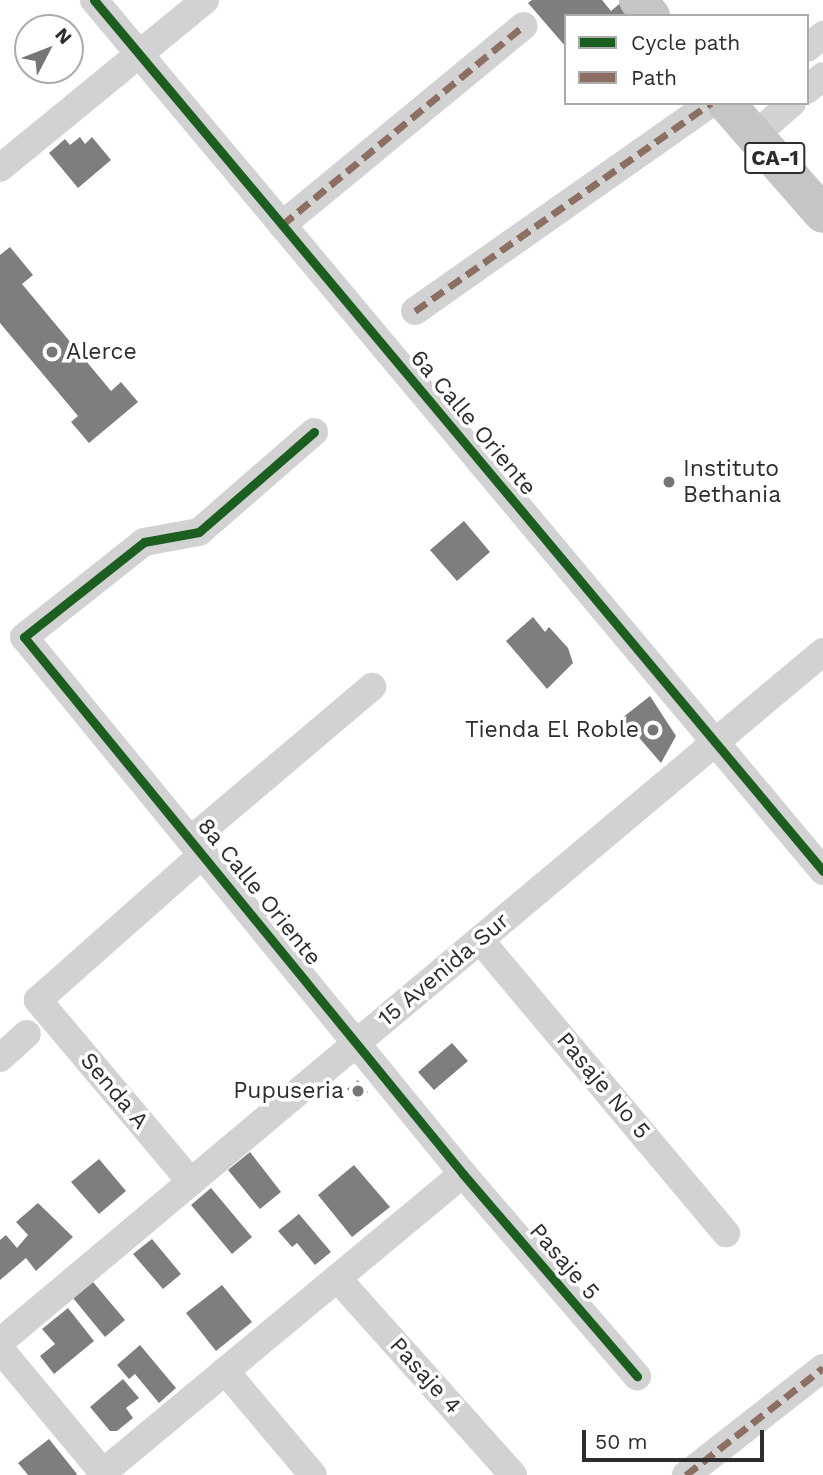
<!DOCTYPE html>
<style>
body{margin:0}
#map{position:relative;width:823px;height:1475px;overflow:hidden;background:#fff;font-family:"Work Sans",sans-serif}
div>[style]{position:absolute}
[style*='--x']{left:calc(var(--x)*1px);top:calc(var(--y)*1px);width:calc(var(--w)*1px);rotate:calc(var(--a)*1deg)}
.building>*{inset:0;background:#7e7e7e}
.street>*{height:28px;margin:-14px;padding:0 14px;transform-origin:14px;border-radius:14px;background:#d2d2d2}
.primary>*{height:38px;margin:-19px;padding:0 19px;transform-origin:19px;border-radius:19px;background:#c5c5c5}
.quiet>*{height:7px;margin-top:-3.5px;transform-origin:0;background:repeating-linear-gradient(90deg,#8d6e63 0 14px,transparent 0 21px)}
.cycleway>*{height:9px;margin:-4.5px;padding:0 4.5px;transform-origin:4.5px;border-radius:4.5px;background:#1b5e20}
.dots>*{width:19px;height:19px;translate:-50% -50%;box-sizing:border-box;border:4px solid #fff;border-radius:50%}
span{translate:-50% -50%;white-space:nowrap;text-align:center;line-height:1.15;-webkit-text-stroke:7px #fff;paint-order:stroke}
.shield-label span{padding:2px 5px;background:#fff;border:2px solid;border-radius:5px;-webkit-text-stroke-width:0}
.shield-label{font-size:21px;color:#2d2d2d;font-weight:700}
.poi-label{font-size:23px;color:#2d2d2d}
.left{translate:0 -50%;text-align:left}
.right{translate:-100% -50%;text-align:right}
.street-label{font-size:23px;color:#2d2d2d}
.legend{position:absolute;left:564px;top:14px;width:245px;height:91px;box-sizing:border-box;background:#fff;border:2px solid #ababab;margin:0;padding:9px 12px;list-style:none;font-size:21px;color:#2d2d2d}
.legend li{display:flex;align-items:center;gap:14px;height:35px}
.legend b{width:35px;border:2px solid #ababab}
.north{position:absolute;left:14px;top:14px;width:70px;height:70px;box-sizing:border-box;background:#fff;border:2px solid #ababab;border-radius:50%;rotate:48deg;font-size:19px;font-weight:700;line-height:28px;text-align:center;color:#2d2d2d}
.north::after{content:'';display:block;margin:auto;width:24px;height:32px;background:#767676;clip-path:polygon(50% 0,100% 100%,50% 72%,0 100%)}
.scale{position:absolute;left:582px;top:1430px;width:182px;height:32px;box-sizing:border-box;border:4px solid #2d2d2d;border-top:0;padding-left:9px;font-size:21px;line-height:24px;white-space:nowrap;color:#2d2d2d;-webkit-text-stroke:5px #fff;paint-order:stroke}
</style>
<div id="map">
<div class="building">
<i style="clip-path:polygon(532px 0,602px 0,611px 11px,624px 0,640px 16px,566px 16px,566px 47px,528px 3px)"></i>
<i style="clip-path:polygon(80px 137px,85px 144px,92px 137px,111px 160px,78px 188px,49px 153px,65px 139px,70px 145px)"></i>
<i style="clip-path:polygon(10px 247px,33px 275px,22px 284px,111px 391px,121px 382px,138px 402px,89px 443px,71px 422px,78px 416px,0 323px,0 255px)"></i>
<i style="clip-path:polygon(464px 521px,490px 552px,457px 581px,430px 550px)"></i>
<i style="clip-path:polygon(533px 617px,545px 632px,549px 627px,568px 648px,573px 663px,547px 689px,506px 641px)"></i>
<i style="clip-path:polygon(650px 696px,676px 736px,661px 763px,622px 718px)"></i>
<i style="clip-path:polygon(452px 1043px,468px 1061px,434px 1090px,418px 1072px)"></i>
<i style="clip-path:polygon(358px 1080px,368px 1092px,357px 1101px,347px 1089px)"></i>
<i style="clip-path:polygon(250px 1152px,281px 1192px,260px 1209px,228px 1170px)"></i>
<i style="clip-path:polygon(99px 1159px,126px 1191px,99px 1214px,71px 1182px)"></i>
<i style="clip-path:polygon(354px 1165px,390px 1207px,352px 1237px,318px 1195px)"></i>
<i style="clip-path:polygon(211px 1188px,252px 1237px,232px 1254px,191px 1205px)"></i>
<i style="clip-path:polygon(38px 1203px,73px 1237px,36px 1271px,26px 1258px,0 1280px,0 1240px,6px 1235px,17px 1248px,28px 1235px,16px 1222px)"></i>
<i style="clip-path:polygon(299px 1214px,331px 1252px,315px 1265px,297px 1243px,292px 1247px,278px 1231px)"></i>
<i style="clip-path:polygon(152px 1239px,181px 1274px,163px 1289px,133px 1254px)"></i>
<i style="clip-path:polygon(93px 1282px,125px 1320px,105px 1337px,73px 1298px)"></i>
<i style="clip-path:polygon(222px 1285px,252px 1322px,216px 1351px,186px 1313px)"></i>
<i style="clip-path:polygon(68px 1308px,94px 1341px,54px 1374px,40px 1356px,55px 1344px,42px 1329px)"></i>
<i style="clip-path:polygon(140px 1345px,176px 1388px,159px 1403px,135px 1374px,129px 1379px,117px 1365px)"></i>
<i style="clip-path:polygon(123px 1379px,139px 1398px,126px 1408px,133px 1418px,117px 1431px,110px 1431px,90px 1407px)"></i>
<i style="clip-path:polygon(49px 1439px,77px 1474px,76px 1475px,28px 1475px,18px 1463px)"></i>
</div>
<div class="street">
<i style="--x:94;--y:0;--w:1136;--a:50.07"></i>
<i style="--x:807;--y:48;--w:21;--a:-39"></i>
<i style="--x:807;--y:90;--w:21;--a:-41"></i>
<i style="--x:755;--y:135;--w:49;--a:-40.9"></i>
<i style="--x:0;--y:168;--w:265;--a:-39.3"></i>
<i style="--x:282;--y:225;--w:313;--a:-39.5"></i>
<i style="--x:415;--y:311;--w:362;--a:-35.1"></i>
<i style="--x:314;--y:432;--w:152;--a:139"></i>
<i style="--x:199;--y:532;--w:56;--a:169.7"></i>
<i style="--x:144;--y:542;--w:153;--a:141.6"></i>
<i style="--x:24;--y:637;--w:694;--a:50.73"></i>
<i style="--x:463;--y:1174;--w:267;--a:49.3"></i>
<i style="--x:192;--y:839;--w:236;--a:-40.2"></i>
<i style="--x:480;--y:940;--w:383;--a:50"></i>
<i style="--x:0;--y:1058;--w:36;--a:-42"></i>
<i style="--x:191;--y:1182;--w:238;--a:-130.1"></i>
<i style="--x:38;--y:1000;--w:222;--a:-41.5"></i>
<i style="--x:337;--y:1278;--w:264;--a:48.2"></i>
<i style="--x:0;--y:1342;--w:1074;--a:-39.98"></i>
<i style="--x:0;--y:1349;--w:164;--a:50.2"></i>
<i style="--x:225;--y:1371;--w:136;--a:49.8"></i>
<i style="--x:100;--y:1475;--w:472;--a:-39.7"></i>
<i style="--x:686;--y:1475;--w:174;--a:-38"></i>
</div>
<div class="primary">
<i style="--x:638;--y:0;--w:21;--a:51"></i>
<i style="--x:726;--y:103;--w:147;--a:48.9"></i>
</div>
<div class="quiet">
<i style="--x:282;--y:225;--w:313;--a:-39.5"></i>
<i style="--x:415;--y:311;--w:362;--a:-35.1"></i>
<i style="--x:686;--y:1475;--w:174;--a:-38"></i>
</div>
<div class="cycleway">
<i style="--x:94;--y:0;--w:1136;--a:50.07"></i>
<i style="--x:314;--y:432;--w:152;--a:139"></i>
<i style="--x:199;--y:532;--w:56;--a:169.7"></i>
<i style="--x:144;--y:542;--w:153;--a:141.6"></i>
<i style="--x:24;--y:637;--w:694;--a:50.73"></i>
<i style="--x:463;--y:1174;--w:267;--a:49.3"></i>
</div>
<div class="dots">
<i style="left:52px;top:352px;background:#767676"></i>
<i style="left:669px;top:482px;background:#767676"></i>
<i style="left:653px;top:730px;background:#767676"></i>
<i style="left:358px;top:1091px;background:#767676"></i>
</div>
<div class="shield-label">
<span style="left:775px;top:158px">CA-1</span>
</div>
<div class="poi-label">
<span class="left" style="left:66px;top:352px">Alerce</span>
<span class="left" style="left:683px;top:482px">Instituto<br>Bethania</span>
<span class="right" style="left:639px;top:730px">Tienda El Roble</span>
<span class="right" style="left:344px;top:1091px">Pupuseria</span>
</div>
<div class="street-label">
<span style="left:473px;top:423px;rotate:50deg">6a Calle Oriente</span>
<span style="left:259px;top:892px;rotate:51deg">8a Calle Oriente</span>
<span style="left:444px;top:970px;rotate:-40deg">15 Avenida Sur</span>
<span style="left:603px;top:1086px;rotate:50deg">Pasaje No 5</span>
<span style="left:114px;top:1091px;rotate:50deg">Senda A</span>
<span style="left:564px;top:1262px;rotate:49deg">Pasaje 5</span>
<span style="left:425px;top:1376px;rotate:48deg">Pasaje 4</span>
</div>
<ul class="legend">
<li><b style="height:9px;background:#1b5e20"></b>Cycle path</li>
<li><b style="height:9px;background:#8d6e63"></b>Path</li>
</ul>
<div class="north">N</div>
<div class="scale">50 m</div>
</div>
